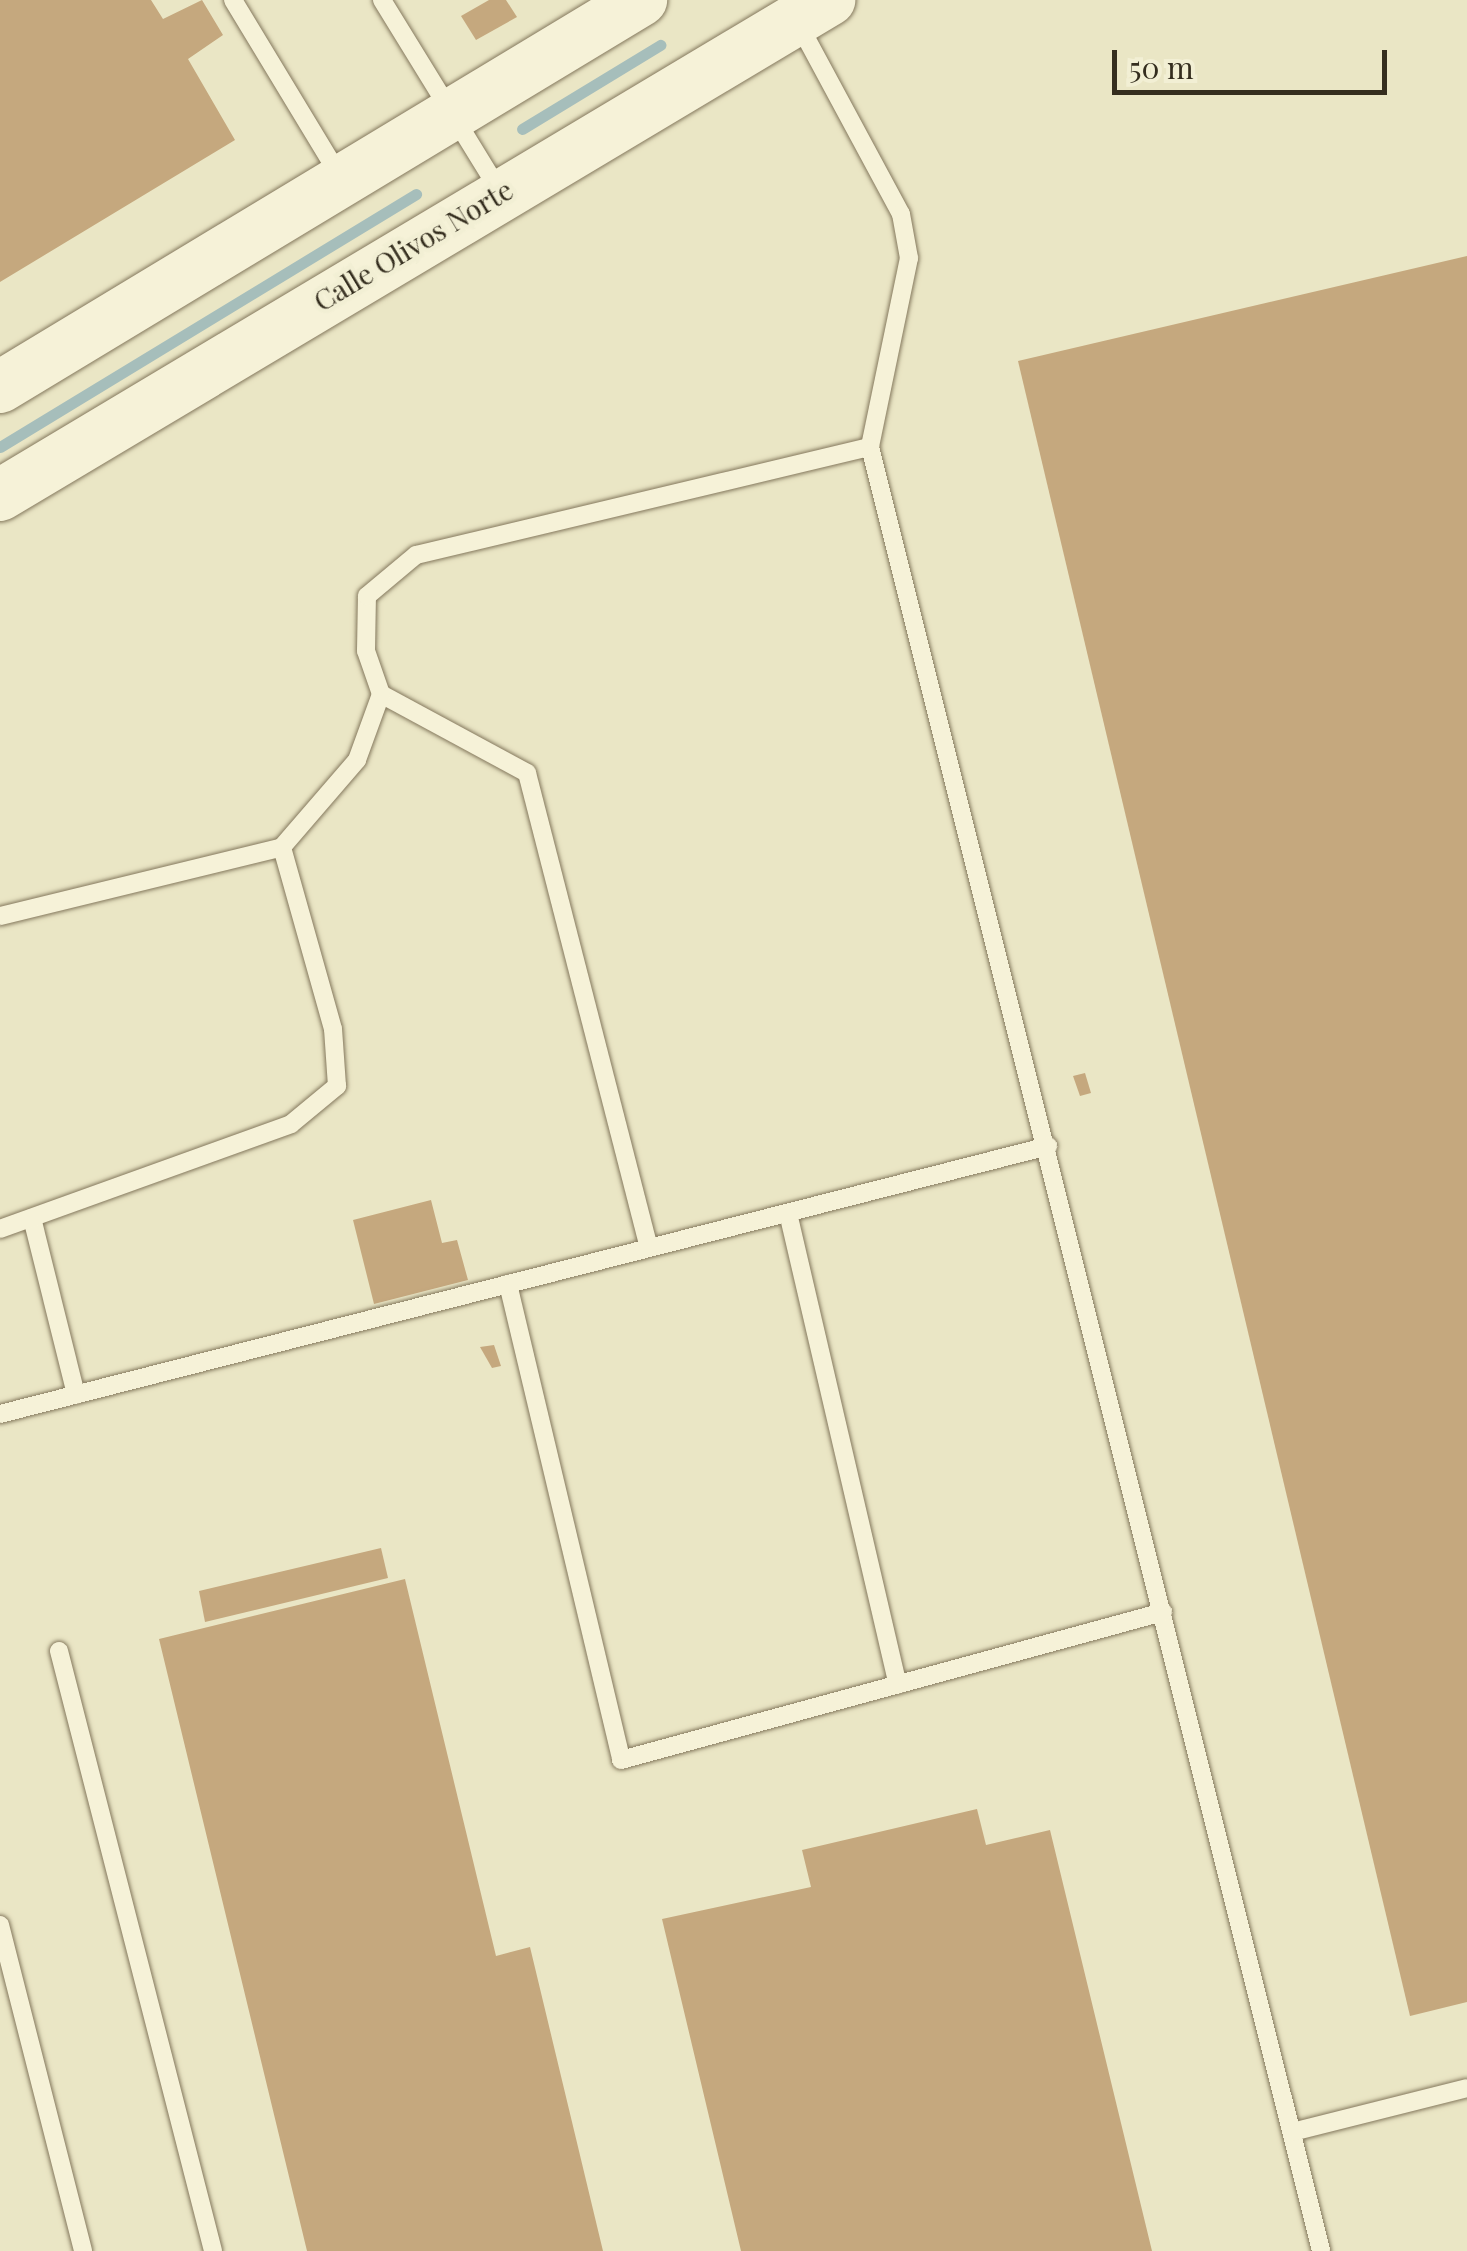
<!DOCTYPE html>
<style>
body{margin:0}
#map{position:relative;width:1467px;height:2251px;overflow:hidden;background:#eae6c5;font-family:"Playfair Display",serif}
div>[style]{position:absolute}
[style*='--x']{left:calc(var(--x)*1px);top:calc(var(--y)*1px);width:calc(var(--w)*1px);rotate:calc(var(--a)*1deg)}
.stream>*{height:11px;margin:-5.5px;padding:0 5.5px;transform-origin:5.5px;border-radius:5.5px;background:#a6bebb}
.building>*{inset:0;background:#c5a87e}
.roads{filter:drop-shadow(0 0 2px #84785d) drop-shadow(0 0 2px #84785d)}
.service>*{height:18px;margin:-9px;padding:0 9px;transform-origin:9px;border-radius:9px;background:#f6f2d8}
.secondary>*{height:52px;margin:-26px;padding:0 26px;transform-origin:26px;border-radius:26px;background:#f6f2d8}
span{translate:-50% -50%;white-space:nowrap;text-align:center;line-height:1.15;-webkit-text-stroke:9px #f2efd4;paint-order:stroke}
.street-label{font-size:28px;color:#352e1f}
.scale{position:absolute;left:1112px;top:50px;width:275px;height:45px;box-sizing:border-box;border:5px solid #352e1f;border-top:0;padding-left:12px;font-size:30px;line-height:35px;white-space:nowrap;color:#352e1f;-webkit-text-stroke:8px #f2efd4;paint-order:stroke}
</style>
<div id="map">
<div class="stream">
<i style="--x:522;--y:129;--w:162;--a:-31.3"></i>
<i style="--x:0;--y:447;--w:487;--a:-31.3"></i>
</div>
<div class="building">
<i style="clip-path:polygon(0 0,151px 0,163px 19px,202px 0,223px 35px,188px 59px,235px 140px,0 282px)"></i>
<i style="clip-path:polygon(489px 0,506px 0,517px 17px,476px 40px,461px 16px)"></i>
<i style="clip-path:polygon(1467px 256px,1467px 2002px,1410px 2016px,1018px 361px)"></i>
<i style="clip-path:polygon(1085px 1073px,1091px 1093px,1080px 1096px,1073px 1076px)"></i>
<i style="clip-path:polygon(431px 1200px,442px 1243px,457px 1240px,468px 1280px,374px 1304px,353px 1220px)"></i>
<i style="clip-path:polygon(494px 1345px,501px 1366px,492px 1368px,480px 1347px)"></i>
<i style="clip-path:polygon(381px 1548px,388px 1578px,205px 1622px,199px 1591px)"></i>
<i style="clip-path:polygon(405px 1579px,496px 1956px,530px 1947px,603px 2251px,307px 2251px,159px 1639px)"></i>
<i style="clip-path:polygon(977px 1809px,986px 1845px,1050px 1830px,1152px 2251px,741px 2251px,662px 1919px,811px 1887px,802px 1850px)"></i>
</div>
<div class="roads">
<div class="service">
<i style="--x:233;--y:0;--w:205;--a:58.8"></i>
<i style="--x:382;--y:0;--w:225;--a:58.4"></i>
<i style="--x:797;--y:21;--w:219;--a:61.7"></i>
<i style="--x:901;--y:214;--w:45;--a:79.7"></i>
<i style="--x:909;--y:258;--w:193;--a:101.7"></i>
<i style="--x:870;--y:447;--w:1860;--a:75.96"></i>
<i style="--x:381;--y:694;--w:166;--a:28.4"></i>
<i style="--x:527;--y:773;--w:490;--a:75.6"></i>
<i style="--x:0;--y:916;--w:290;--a:-13.7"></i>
<i style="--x:282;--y:847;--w:115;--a:-49.2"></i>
<i style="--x:357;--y:760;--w:70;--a:-70"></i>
<i style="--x:381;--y:694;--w:46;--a:-109.2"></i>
<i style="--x:366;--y:651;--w:55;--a:-89"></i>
<i style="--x:367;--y:596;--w:64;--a:-39.9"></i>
<i style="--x:416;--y:555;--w:467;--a:-13.4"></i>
<i style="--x:788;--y:1213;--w:484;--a:76.9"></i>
<i style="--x:32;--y:1218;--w:182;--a:76"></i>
<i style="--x:0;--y:1229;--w:309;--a:-19.8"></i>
<i style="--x:291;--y:1124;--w:60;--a:-39.6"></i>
<i style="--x:337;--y:1086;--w:57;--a:-94"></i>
<i style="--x:333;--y:1029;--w:189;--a:-105.7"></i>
<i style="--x:508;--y:1284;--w:489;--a:76.6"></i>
<i style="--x:621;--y:1760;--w:562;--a:-15.27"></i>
<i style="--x:0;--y:1414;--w:1082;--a:-14.34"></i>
<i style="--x:59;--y:1651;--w:619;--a:75.6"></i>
<i style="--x:0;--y:1925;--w:336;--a:75.7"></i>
<i style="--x:1292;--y:2132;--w:180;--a:-14.1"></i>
</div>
<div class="secondary">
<i style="--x:0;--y:387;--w:749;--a:-31.12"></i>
<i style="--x:0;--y:495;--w:966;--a:-30.84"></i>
</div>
</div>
<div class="street-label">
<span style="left:413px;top:245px;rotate:-31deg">Calle Olivos Norte</span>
</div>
<div class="scale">50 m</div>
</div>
